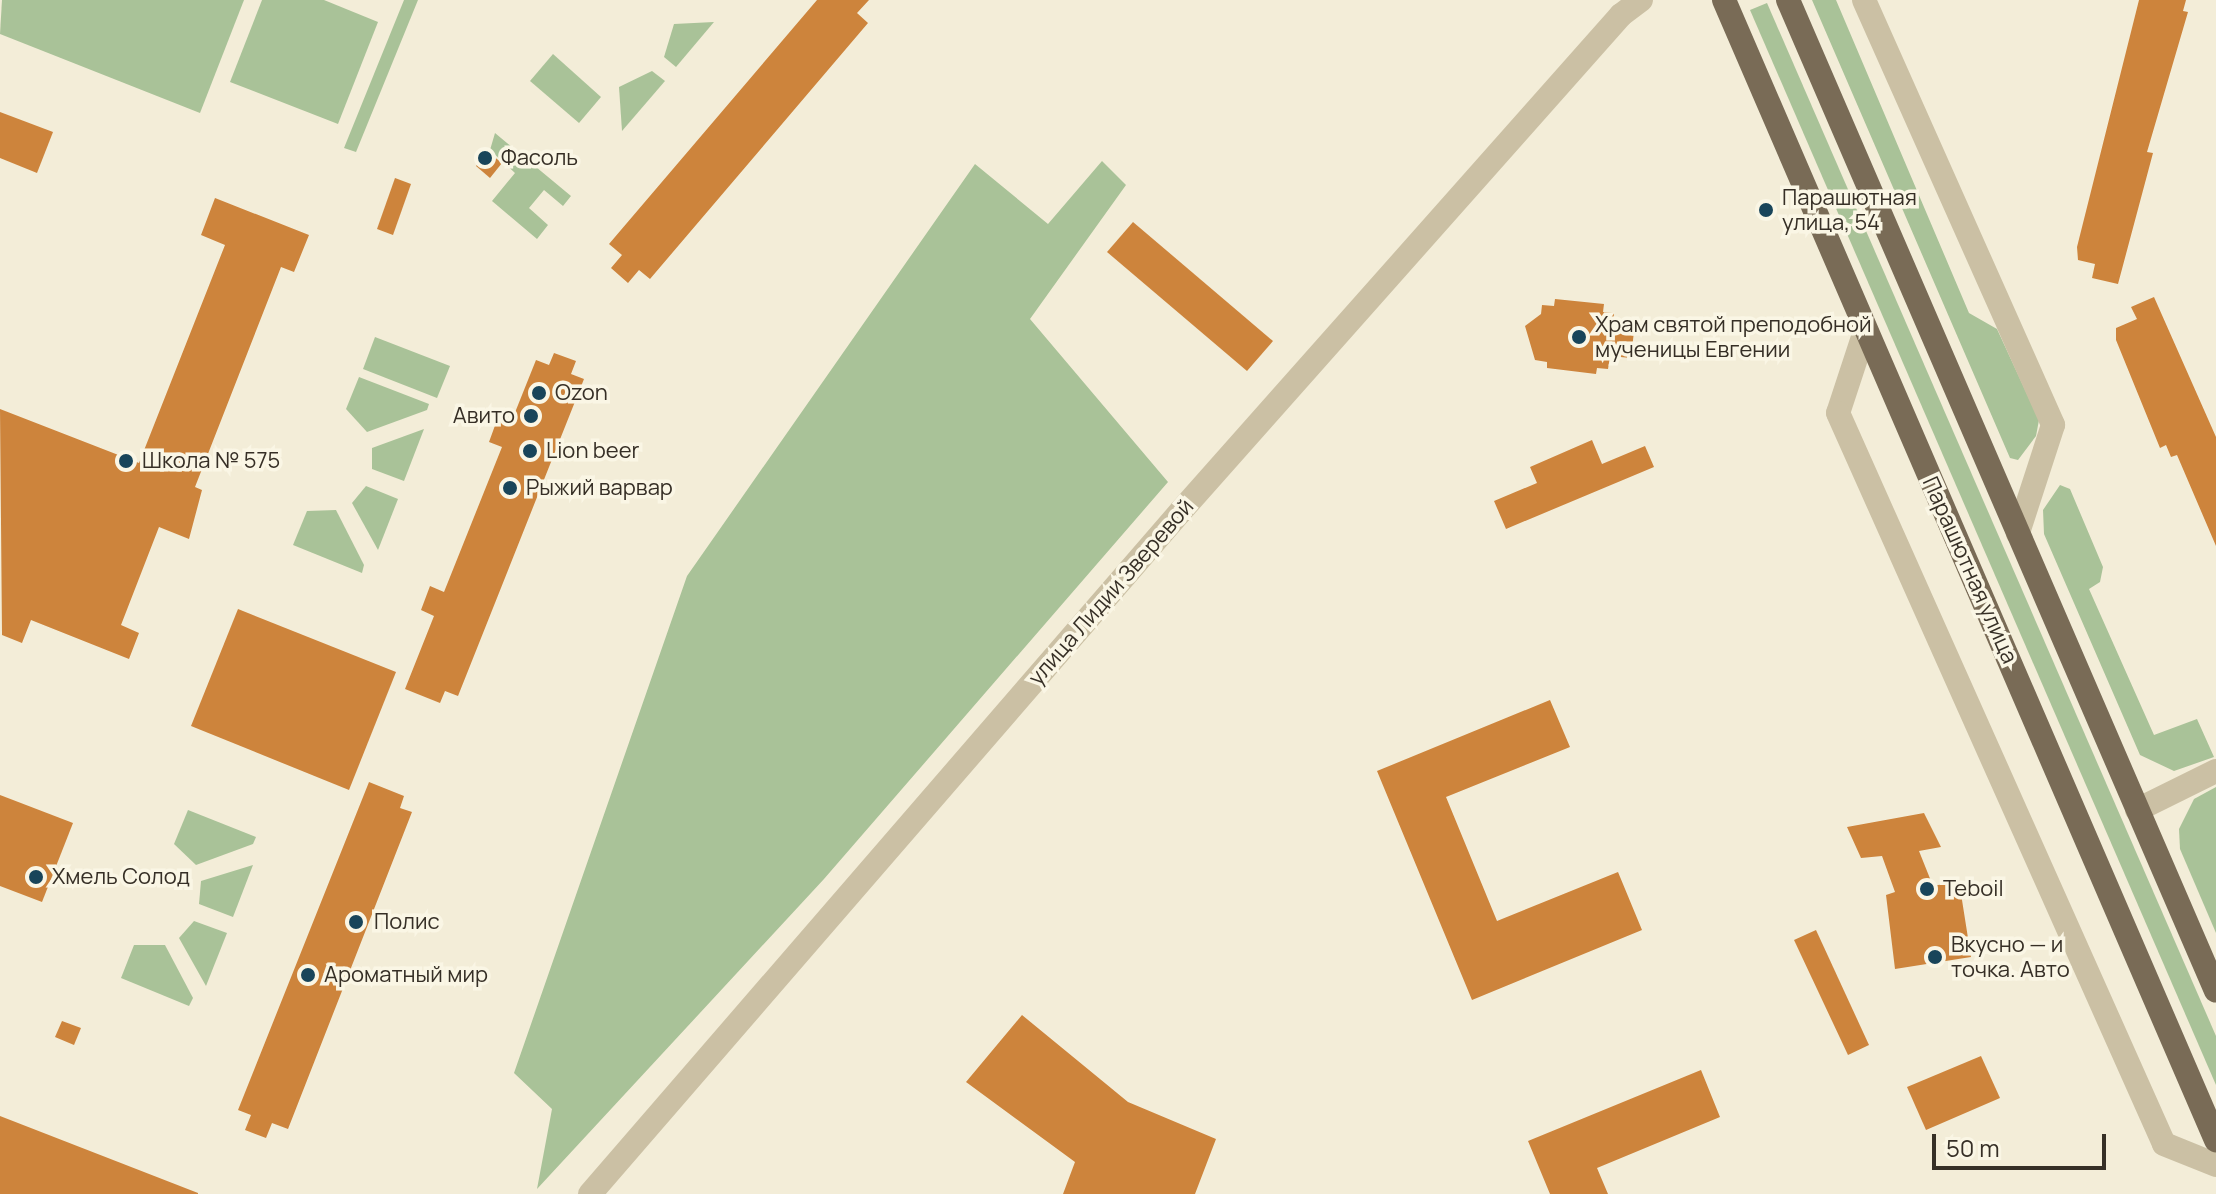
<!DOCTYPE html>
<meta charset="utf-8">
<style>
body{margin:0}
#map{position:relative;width:2216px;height:1194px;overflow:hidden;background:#f3edd8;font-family:Manrope,sans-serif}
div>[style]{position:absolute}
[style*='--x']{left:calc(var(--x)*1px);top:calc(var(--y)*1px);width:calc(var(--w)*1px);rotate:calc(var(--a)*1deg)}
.green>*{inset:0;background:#a9c298}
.building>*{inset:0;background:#cd843c}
.minor>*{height:24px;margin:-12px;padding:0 12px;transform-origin:12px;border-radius:12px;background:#cbc0a4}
.major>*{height:24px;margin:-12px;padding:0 12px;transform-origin:12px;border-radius:12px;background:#796b56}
.dots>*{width:22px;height:22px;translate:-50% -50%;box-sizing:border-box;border:4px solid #faf6e5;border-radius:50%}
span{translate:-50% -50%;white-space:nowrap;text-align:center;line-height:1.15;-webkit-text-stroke:7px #faf6e5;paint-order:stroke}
.poi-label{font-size:22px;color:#362f26}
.left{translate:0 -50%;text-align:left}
.right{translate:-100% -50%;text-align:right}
.street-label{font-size:22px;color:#362f26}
.scale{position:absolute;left:1932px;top:1134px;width:174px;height:36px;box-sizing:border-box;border:4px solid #362f26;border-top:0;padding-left:10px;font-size:24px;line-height:28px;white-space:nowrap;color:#362f26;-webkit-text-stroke:6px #faf6e5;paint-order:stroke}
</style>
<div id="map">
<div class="green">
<i style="clip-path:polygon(2px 0,244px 0,200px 113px,0 34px)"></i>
<i style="clip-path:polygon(262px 0,324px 0,378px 22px,338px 124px,230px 82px)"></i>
<i style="clip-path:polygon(404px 0,418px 0,356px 152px,344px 148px)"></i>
<i style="clip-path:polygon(1812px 0,1836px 0,1969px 313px,1997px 329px,2039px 420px,2036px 436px,2018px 460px,2010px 458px)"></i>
<i style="clip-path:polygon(1767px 3px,2216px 1036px,2216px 1085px,1750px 10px)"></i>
<i style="clip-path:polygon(714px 22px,676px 67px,664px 57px,674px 24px)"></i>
<i style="clip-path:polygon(553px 54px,601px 97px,579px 123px,530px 81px)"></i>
<i style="clip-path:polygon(652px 71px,665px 81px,622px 131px,619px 87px)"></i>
<i style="clip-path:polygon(495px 133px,571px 196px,563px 206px,544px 190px,529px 208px,548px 225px,537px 239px,492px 201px,515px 173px,490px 150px)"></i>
<i style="clip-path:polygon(1102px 161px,1126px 185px,1030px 319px,1168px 482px,824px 879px,537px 1189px,552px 1109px,514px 1073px,687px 576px,975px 164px,1048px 224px)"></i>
<i style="clip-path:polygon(375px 337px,450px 366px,437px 398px,363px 369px)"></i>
<i style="clip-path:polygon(359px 377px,429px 404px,427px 410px,367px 432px,346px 409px)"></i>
<i style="clip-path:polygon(424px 429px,404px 481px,372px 469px,372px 448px)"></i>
<i style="clip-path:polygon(2060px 485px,2070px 489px,2103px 567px,2100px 582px,2089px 589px,2154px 735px,2197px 719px,2214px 757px,2174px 771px,2140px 755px,2044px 534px,2043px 510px)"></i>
<i style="clip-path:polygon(366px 486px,398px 499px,378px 550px,352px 503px)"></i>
<i style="clip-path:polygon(336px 510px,364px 565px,362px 573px,293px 545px,307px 511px)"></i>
<i style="clip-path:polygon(2216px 787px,2216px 933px,2180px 849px,2179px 829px,2194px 799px)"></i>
<i style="clip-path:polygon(188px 810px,256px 837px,253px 844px,196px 865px,174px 844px)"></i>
<i style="clip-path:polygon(253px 865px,233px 917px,199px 904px,201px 881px)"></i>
<i style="clip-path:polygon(194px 921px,227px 933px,206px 986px,179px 938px)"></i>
<i style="clip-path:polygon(134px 945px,165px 945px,193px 998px,189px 1006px,121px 978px)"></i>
</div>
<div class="building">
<i style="clip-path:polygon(817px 0,869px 0,857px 13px,868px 23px,650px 279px,639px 270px,628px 283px,611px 268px,622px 255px,609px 244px)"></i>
<i style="clip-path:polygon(2139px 0,2186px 0,2183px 11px,2188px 12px,2147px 152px,2153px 153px,2118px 284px,2092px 278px,2095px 264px,2078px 260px,2077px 247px)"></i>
<i style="clip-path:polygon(0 112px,53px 132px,37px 173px,0 158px)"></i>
<i style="clip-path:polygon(488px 152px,502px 163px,490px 178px,476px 166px)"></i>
<i style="clip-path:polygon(395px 178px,411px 184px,393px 235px,377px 229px)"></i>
<i style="clip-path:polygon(215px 198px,309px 235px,294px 272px,281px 267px,195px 487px,202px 490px,189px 539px,159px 527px,121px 625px,139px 633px,129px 659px,31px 620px,22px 643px,2px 635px,0 409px,139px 463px,225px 245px,201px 235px)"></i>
<i style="clip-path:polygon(1133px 222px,1273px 341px,1247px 371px,1107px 252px)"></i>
<i style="clip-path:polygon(2154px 297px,2216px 437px,2216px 546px,2177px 455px,2171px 457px,2166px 445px,2160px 448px,2116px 340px,2116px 328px,2137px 319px,2131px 307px)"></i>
<i style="clip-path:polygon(1555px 299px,1604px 304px,1603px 312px,1614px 313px,1613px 329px,1634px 331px,1631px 358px,1610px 356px,1608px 369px,1597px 368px,1596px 374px,1547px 368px,1547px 362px,1535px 360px,1525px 326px,1541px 314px,1542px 305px,1554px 306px)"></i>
<i style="clip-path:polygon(554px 353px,576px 361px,571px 374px,584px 379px,458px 696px,445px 691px,440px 703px,405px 689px,434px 616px,421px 610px,430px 586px,444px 592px,502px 447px,489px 442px,497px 420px,510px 425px,536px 360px,549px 365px)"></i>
<i style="clip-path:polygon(1592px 440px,1602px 464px,1645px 446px,1654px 467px,1506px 529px,1494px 501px,1537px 483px,1530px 467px)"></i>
<i style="clip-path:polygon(238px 609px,396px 672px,349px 790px,191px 726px)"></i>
<i style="clip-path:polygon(1550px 700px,1570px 747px,1446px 797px,1497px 921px,1618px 872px,1642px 930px,1472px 1000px,1377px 771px)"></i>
<i style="clip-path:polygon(369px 782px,404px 796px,400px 808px,412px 812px,288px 1129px,272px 1123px,266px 1138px,245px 1130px,251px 1115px,238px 1110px)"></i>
<i style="clip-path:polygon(0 795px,73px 823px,42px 902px,0 886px)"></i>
<i style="clip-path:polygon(1924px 813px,1941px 847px,1919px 851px,1933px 886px,1959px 881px,1971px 957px,1895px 969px,1886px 895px,1895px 892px,1882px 856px,1861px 858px,1847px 827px)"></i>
<i style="clip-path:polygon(1816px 930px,1869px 1045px,1848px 1055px,1794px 940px)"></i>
<i style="clip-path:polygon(1022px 1015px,1128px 1102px,1216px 1139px,1195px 1194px,1063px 1194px,1075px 1162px,966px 1082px)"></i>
<i style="clip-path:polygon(62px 1021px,81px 1028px,74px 1045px,55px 1037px)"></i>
<i style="clip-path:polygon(1981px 1056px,2000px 1098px,1926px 1130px,1907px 1087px)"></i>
<i style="clip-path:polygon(1701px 1070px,1720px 1117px,1597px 1168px,1608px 1194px,1550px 1194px,1528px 1141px)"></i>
<i style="clip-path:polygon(0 1116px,198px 1193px,198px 1194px,0 1194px)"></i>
</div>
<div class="minor">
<i style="--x:1864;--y:0;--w:465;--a:66"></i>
<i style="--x:2053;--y:425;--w:114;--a:108"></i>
<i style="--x:1865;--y:331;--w:86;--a:108.2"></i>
<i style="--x:1838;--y:413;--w:800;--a:65.96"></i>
<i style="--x:2164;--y:1144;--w:56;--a:22"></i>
<i style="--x:2137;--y:810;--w:88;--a:-26.3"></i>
<i style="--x:590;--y:1194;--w:903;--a:-49.13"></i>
<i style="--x:1181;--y:511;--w:663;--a:-48.42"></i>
<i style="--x:1621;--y:15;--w:25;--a:-37"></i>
</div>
<div class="major">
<i style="--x:1724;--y:0;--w:1242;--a:66.66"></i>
<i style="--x:1788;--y:0;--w:1079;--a:66.64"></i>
</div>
<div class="dots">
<i style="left:485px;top:158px;background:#19455a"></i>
<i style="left:1766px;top:210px;background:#19455a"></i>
<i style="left:1579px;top:337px;background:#19455a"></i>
<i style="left:539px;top:393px;background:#19455a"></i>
<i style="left:531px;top:416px;background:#19455a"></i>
<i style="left:530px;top:451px;background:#19455a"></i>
<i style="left:126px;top:461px;background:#19455a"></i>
<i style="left:510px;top:488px;background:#19455a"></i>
<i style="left:36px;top:877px;background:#19455a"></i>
<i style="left:1927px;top:889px;background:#19455a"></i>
<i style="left:356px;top:922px;background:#19455a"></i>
<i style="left:1935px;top:957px;background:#19455a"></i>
<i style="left:308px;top:975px;background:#19455a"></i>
</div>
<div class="poi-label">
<span class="left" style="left:501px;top:158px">Фасоль</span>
<span class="left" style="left:1782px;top:210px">Парашютная<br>улица, 54</span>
<span class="left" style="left:1595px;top:337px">Храм святой преподобной<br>мученицы Евгении</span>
<span class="left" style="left:555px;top:393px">Ozon</span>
<span class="right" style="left:515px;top:416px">Авито</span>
<span class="left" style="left:546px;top:451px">Lion beer</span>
<span class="left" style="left:142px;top:461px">Школа № 575</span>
<span class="left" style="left:526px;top:488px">Рыжий варвар</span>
<span class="left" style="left:52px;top:877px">Хмель Солод</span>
<span class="left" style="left:1943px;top:889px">Teboil</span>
<span class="left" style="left:374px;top:922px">Полис</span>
<span class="left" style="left:1951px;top:957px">Вкусно — и<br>точка. Авто</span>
<span class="left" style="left:324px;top:975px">Ароматный мир</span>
</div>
<div class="street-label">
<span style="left:1970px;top:570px;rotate:66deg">Парашютная улица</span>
<span style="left:1111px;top:592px;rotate:-49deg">улица Лидии Зверевой</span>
</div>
<div class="scale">50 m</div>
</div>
